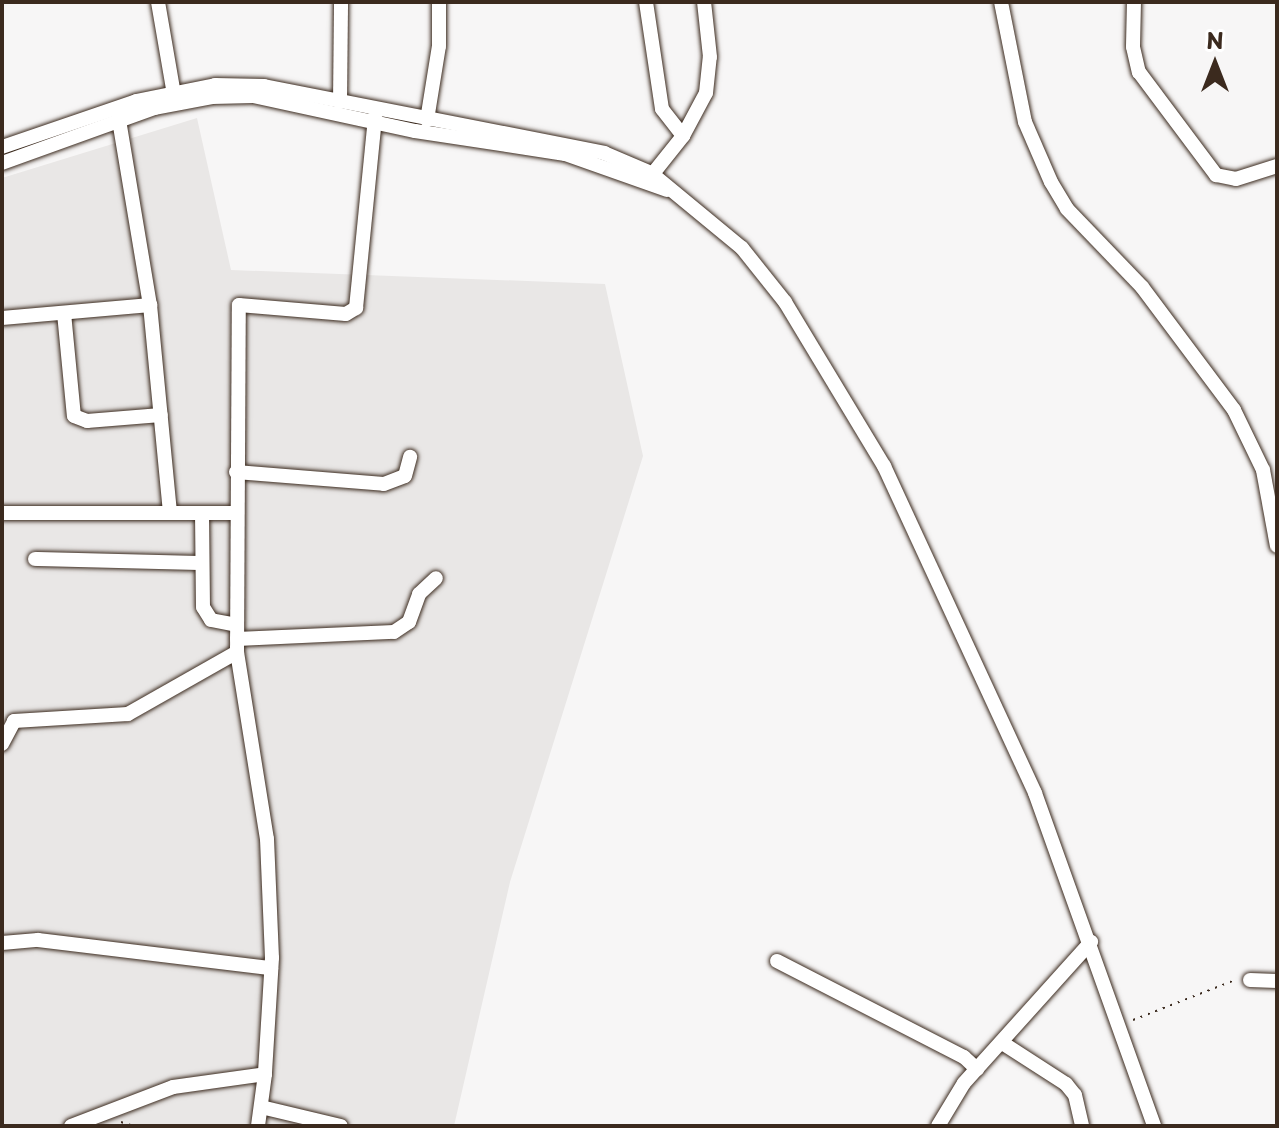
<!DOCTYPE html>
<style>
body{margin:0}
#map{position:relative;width:1279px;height:1128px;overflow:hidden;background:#f7f6f6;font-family:"Playpen Sans",sans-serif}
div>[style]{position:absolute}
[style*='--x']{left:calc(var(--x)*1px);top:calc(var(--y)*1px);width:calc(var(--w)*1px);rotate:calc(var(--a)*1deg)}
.built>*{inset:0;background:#e9e7e6}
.path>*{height:2px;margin-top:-1px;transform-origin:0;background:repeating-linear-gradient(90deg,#3b2a1e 0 2px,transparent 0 8px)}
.roads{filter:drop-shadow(0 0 2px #3b2a1e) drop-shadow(0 0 2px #3b2a1e)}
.minor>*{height:14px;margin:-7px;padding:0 7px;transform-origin:7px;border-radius:7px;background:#fff}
span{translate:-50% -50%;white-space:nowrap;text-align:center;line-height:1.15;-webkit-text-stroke:6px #fff;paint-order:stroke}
.frame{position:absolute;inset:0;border:4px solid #3b2a1e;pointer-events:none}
.north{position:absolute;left:1175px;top:24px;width:80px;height:80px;-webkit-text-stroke:6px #fff;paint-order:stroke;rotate:0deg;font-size:22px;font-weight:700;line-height:32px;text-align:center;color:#3b2a1e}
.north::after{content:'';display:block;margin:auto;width:28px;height:36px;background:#3b2a1e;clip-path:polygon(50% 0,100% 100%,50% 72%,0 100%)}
</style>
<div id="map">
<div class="built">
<i style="clip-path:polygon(197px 118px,231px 270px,605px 284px,643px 456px,510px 882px,454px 1126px,2px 1126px,2px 178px)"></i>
</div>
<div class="path">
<i style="--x:1133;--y:1020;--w:110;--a:-21.4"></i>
<i style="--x:121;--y:1122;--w:14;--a:17"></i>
</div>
<div class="roads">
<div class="minor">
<i style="--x:158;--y:2;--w:99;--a:80.2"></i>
<i style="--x:646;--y:2;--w:108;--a:81.5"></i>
<i style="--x:662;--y:109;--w:34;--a:52"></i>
<i style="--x:1001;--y:2;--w:122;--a:78.7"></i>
<i style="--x:1025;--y:122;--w:65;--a:66.6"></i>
<i style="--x:1051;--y:182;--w:31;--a:59"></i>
<i style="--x:1067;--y:209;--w:108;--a:46.1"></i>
<i style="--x:1142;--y:287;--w:154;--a:53.2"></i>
<i style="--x:1234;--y:410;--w:67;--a:64.2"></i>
<i style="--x:1263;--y:470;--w:77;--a:79.6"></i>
<i style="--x:1134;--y:2;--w:45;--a:91.3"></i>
<i style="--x:1133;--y:47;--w:26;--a:77"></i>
<i style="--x:1139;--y:72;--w:129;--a:53.2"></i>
<i style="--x:1216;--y:175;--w:20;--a:11"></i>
<i style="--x:1236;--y:179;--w:43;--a:-17.6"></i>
<i style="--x:340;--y:102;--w:100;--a:-89.4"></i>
<i style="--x:119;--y:120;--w:188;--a:80.5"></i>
<i style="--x:150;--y:305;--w:208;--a:84.5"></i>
<i style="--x:427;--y:120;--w:75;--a:-80.8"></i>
<i style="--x:439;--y:46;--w:44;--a:-90"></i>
<i style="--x:2;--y:147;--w:142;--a:-18.9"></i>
<i style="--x:136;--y:101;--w:81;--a:-11.4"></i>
<i style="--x:215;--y:85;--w:49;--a:1.2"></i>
<i style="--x:264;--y:86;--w:347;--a:11.1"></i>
<i style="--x:604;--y:153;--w:51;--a:23.1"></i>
<i style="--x:651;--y:173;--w:118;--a:39.5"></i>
<i style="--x:742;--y:248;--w:69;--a:51.5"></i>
<i style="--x:785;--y:302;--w:192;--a:58.9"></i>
<i style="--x:884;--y:466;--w:360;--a:65.2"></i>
<i style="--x:1035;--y:793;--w:354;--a:70.3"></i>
<i style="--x:2;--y:163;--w:163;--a:-19.8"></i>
<i style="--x:155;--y:108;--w:58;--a:-10.9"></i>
<i style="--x:212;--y:97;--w:41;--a:-1.4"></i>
<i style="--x:253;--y:96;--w:166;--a:12.2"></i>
<i style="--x:415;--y:131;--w:152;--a:8.7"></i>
<i style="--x:565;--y:154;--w:108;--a:19.4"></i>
<i style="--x:647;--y:181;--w:58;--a:-51.3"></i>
<i style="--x:683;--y:136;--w:49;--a:-61.9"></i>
<i style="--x:706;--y:93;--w:36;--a:-84"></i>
<i style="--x:710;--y:57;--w:55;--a:-96.2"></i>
<i style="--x:64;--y:313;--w:103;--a:84.5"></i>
<i style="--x:74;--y:416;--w:14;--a:21"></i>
<i style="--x:87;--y:421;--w:74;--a:-4.6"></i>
<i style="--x:2;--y:318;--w:149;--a:-5"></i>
<i style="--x:236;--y:472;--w:148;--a:4.6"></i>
<i style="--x:384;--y:484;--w:22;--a:-21"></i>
<i style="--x:405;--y:476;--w:20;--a:-75"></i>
<i style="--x:2;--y:513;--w:234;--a:0"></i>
<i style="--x:202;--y:513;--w:94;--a:89.4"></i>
<i style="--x:203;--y:607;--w:15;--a:58"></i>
<i style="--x:211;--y:620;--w:26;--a:11"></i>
<i style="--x:35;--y:559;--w:167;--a:1.4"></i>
<i style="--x:237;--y:639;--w:157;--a:-2.6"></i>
<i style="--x:394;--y:632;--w:18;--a:-34"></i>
<i style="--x:409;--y:622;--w:30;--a:-70"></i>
<i style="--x:419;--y:594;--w:23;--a:-43"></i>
<i style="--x:237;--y:652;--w:347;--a:-89.7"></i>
<i style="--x:239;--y:305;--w:107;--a:4.8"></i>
<i style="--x:346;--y:314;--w:12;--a:-31"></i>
<i style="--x:356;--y:308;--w:193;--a:-84.3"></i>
<i style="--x:2;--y:744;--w:26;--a:-62"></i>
<i style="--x:14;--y:721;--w:114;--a:-3.5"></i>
<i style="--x:128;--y:714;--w:125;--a:-29.6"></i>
<i style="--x:237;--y:652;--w:189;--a:80.9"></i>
<i style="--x:267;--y:839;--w:119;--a:87.6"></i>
<i style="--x:272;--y:958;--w:116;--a:93.5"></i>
<i style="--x:2;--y:943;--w:36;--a:-5"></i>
<i style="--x:38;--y:940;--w:235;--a:6.9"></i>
<i style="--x:777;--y:961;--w:210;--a:27.2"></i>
<i style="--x:964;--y:1057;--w:18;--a:43"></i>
<i style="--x:1250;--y:980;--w:27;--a:2"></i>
<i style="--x:1004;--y:1044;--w:74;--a:32.8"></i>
<i style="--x:1066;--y:1084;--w:14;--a:51"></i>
<i style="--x:1075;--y:1095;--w:32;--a:77"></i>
<i style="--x:261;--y:1107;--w:82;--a:13.4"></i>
<i style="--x:71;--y:1126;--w:109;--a:-20.9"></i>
<i style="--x:173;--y:1087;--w:93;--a:-8"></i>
<i style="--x:265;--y:1074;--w:52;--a:97.7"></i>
<i style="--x:938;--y:1126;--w:50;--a:-58.8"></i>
<i style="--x:964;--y:1083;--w:190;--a:-48"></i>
</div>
</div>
<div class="frame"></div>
<div class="north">N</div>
</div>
